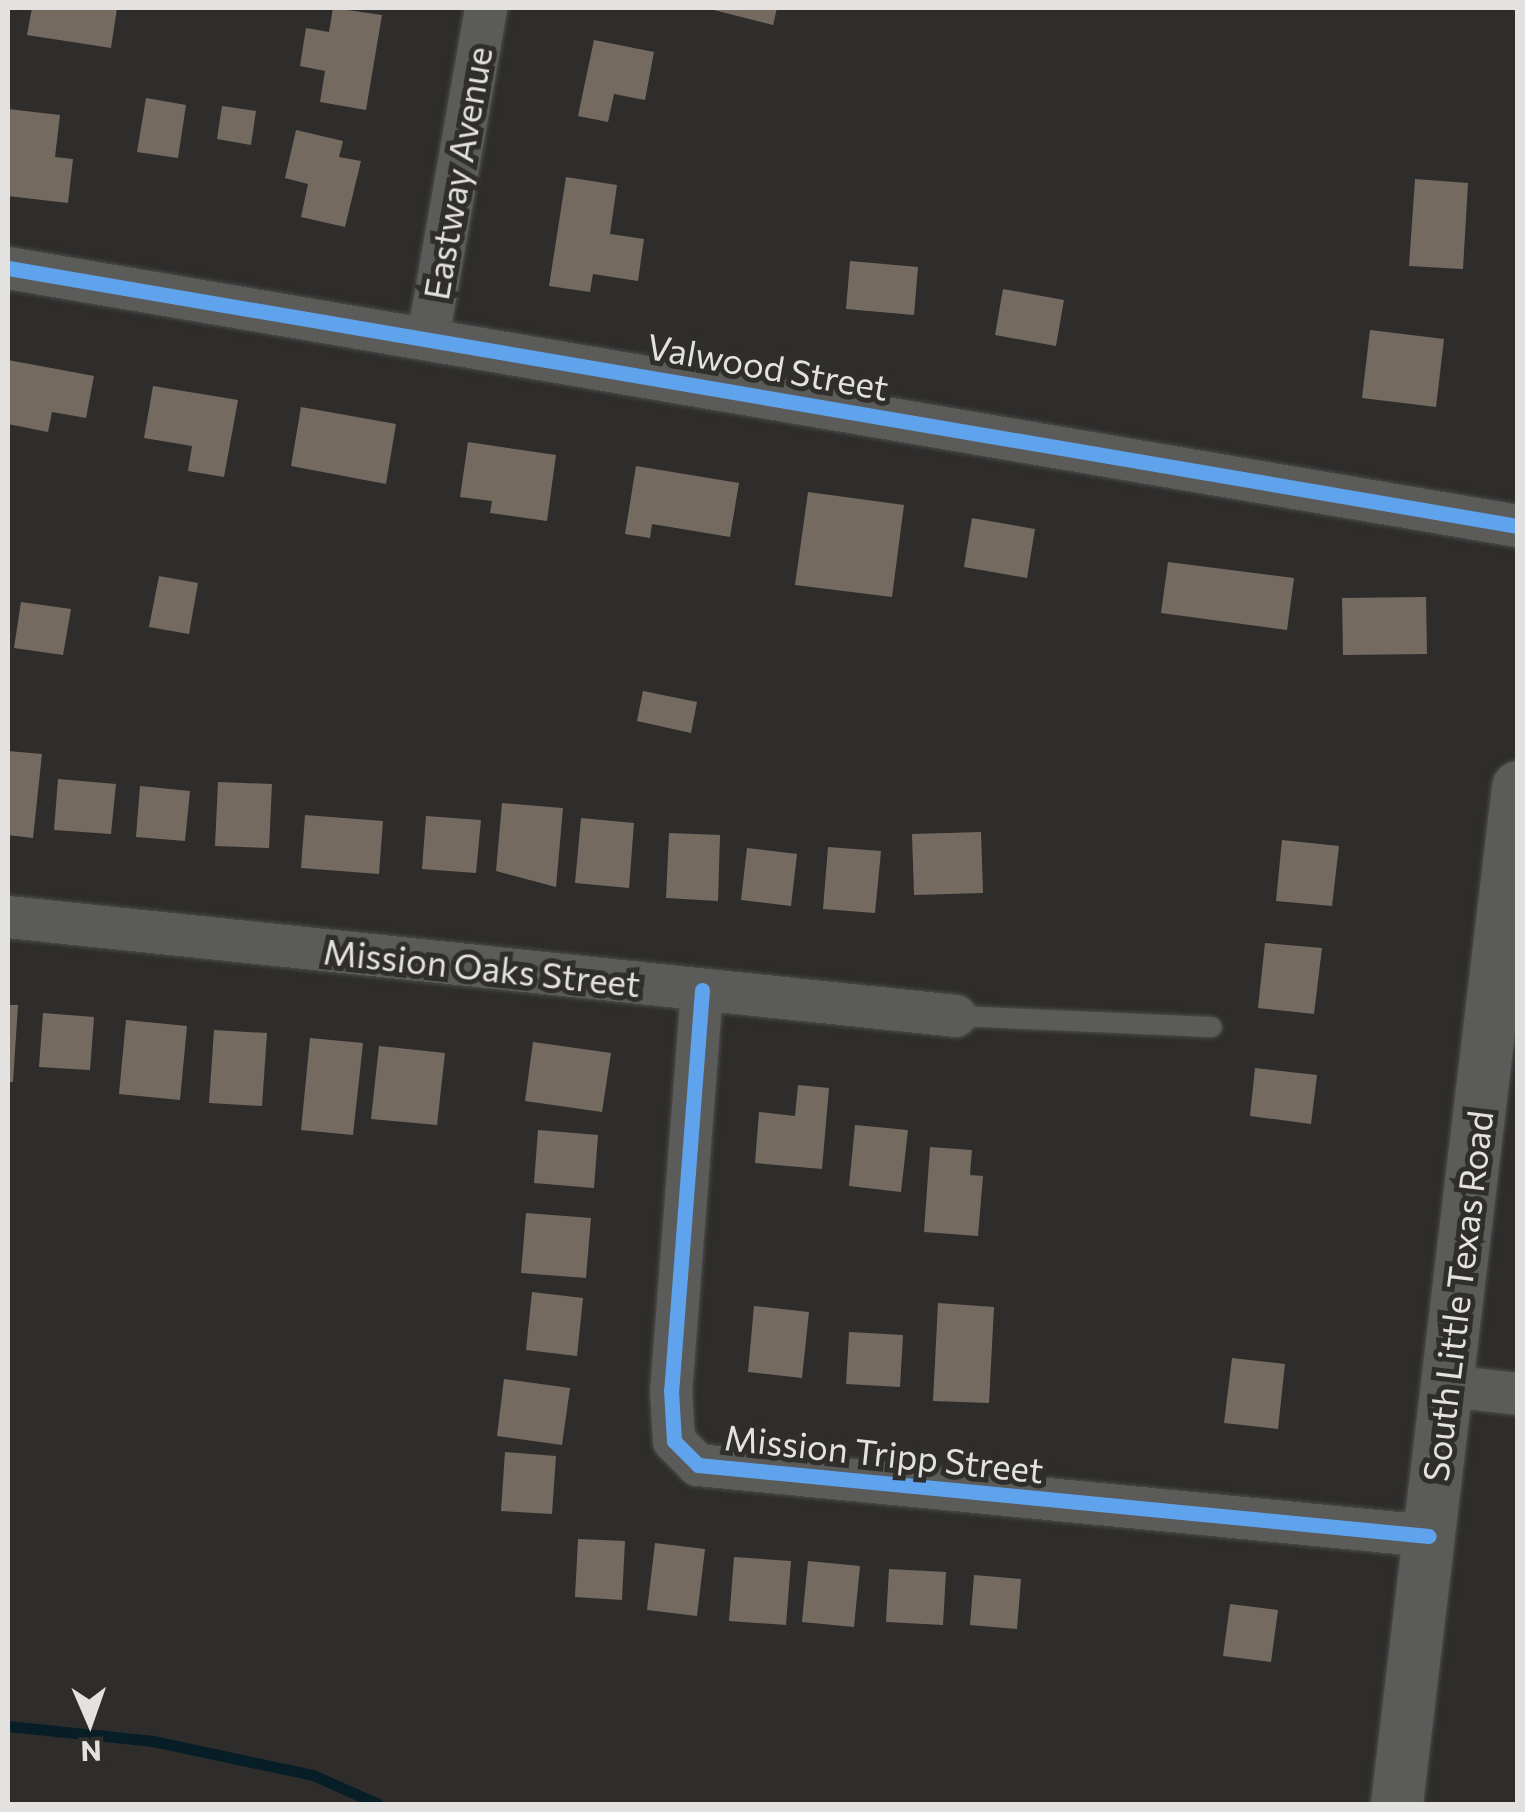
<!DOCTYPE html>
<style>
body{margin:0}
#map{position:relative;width:1525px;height:1812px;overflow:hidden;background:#2e2d2c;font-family:Commissioner,sans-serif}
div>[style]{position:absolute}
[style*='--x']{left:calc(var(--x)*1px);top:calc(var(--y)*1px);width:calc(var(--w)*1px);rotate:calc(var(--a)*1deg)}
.stream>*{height:11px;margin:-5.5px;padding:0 5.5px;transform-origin:5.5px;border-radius:5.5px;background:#081e27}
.building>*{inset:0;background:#756a60}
.roads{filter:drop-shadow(0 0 2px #4c4b49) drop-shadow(0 0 2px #4c4b49)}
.service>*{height:20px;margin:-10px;padding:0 10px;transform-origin:10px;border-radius:10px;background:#5b5b5a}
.minor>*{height:42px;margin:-21px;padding:0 21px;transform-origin:21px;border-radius:21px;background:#5b5b5a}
.tertiary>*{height:52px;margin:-26px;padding:0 26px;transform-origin:26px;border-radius:26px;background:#5b5b5a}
.cycleway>*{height:15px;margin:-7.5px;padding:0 7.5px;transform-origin:7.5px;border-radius:7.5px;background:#60a3ed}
span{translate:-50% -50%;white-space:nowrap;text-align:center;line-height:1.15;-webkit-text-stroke:10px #2f2e2b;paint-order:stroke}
.street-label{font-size:35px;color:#e3e2e0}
.frame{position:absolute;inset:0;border:10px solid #e3e2e0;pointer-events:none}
.north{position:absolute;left:40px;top:1672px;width:100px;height:100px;-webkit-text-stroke:8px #2f2e2b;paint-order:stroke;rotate:178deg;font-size:28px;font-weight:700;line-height:40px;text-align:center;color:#e3e2e0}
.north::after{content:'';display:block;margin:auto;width:35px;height:45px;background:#e3e2e0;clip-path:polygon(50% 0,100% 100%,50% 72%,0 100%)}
</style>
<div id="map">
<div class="stream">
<i style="--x:8;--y:1726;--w:146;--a:5.9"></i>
<i style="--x:153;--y:1741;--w:164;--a:12"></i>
<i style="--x:313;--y:1775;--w:71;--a:24"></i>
</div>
<div class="building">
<i style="clip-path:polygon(32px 8px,117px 8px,111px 48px,27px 35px)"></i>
<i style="clip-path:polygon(333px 8px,382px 15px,366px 110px,320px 102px,325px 71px,300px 66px,306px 28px,329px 32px)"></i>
<i style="clip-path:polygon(706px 8px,777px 8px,773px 25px)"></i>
<i style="clip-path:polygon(594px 40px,654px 52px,645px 100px,614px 94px,608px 122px,578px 116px)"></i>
<i style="clip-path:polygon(146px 98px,186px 105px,178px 158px,137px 152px)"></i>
<i style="clip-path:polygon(222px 106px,256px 111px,251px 145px,217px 139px)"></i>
<i style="clip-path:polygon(8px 109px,60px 115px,55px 157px,73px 159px,68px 203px,8px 196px)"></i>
<i style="clip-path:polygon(296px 130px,343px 141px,339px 157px,361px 161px,345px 227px,301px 217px,308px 184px,285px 178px)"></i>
<i style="clip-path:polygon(566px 177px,617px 185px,610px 234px,644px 239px,638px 281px,593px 274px,590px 292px,549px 286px)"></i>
<i style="clip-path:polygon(1415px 179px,1468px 183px,1463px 269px,1409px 266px)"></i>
<i style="clip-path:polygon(850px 261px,918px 267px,914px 315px,846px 309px)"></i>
<i style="clip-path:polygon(1003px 289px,1064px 300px,1056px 346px,995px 335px)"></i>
<i style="clip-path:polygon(1370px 330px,1444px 339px,1436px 407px,1362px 398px)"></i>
<i style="clip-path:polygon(8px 360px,94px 376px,86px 418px,52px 412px,48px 432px,8px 424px)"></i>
<i style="clip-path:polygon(153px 386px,238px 400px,224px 477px,188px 471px,192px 446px,144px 438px)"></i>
<i style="clip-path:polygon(301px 407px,396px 424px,386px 484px,291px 466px)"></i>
<i style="clip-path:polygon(468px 442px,556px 455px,547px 521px,490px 513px,492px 501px,460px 497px)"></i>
<i style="clip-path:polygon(636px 466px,739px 483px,730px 537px,652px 524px,650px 538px,625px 534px)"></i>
<i style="clip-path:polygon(808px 492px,904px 505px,892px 597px,795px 585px)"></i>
<i style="clip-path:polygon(972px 518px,1035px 529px,1027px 578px,964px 567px)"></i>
<i style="clip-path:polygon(1168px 562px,1294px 578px,1287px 630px,1161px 613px)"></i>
<i style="clip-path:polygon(159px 576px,198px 583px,189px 634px,149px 627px)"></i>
<i style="clip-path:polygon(1426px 597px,1427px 654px,1343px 655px,1342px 598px)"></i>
<i style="clip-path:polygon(21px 602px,71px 609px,63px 655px,14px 648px)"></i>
<i style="clip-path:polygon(643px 691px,697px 702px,691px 733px,637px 721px)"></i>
<i style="clip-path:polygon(8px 751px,42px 754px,33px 838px,8px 835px)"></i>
<i style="clip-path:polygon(58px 779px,116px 784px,111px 834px,54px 830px)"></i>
<i style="clip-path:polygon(218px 782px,272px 784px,269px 848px,215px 846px)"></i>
<i style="clip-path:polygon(140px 786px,190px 791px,185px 841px,136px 837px)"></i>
<i style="clip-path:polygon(502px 803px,563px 808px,556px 887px,496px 871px)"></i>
<i style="clip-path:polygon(305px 815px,383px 821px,379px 874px,301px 868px)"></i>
<i style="clip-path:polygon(426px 816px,481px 820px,476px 873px,422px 869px)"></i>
<i style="clip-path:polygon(581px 818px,634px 823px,629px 888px,575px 883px)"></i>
<i style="clip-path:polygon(981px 832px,983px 893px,914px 895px,912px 834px)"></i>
<i style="clip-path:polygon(669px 833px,720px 835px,718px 901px,666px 898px)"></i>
<i style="clip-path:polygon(1282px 840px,1339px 846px,1332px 906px,1276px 901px)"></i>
<i style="clip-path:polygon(828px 847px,881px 851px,875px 913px,823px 909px)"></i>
<i style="clip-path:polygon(747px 848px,797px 854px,791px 906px,741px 900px)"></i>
<i style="clip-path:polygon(1265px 943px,1322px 948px,1314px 1014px,1258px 1008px)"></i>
<i style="clip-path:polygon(8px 1005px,18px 1005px,13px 1082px,8px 1082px)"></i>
<i style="clip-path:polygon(43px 1013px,94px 1017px,90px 1070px,39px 1067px)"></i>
<i style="clip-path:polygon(126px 1020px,187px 1026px,180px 1100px,119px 1094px)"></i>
<i style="clip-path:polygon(214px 1030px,267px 1033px,262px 1106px,209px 1103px)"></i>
<i style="clip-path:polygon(310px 1038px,363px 1043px,353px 1135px,301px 1130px)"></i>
<i style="clip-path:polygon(533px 1042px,611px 1053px,602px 1112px,525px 1101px)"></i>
<i style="clip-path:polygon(379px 1046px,445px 1053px,437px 1125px,371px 1119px)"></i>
<i style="clip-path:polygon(1255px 1068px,1317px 1075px,1311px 1124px,1250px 1116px)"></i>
<i style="clip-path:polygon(798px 1085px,829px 1088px,822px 1169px,755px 1163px,759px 1112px,795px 1116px)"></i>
<i style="clip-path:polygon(855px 1125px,908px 1130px,901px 1192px,849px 1186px)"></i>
<i style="clip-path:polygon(538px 1130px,598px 1135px,594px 1188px,534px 1183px)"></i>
<i style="clip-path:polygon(930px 1147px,972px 1150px,970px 1175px,983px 1176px,978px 1236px,924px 1232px)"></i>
<i style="clip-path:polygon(526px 1213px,591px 1218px,586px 1278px,521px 1273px)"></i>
<i style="clip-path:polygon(532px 1292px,583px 1298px,577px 1356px,526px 1350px)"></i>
<i style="clip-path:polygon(938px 1303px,994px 1307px,989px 1403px,933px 1401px)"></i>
<i style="clip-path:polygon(754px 1306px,809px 1312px,802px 1378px,748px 1372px)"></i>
<i style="clip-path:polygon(849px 1332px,903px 1335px,900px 1387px,846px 1384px)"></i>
<i style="clip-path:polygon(1232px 1358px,1285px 1364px,1278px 1429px,1224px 1423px)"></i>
<i style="clip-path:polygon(504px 1379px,570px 1388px,562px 1445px,497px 1436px)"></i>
<i style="clip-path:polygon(505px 1452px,556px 1456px,552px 1514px,501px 1511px)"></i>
<i style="clip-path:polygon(578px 1539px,625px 1541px,622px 1600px,575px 1597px)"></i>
<i style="clip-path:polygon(655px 1543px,705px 1549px,697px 1616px,647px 1610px)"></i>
<i style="clip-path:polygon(734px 1557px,791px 1561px,786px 1625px,729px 1621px)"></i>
<i style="clip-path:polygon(808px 1561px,860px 1566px,854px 1627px,802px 1622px)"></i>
<i style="clip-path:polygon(889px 1569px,946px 1572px,943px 1625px,886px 1622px)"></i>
<i style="clip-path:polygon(974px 1575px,1021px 1579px,1017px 1629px,970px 1625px)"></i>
<i style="clip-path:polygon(1230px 1604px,1278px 1610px,1271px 1662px,1223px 1656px)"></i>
</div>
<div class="roads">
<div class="service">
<i style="--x:956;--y:1016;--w:256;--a:2.5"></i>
</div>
<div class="minor">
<i style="--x:8;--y:268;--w:1532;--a:9.7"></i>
<i style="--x:428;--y:338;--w:335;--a:-80"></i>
<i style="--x:8;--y:917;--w:953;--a:5.96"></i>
<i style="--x:702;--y:990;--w:401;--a:94.4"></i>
<i style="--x:671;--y:1390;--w:51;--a:86.6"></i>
<i style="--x:674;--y:1441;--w:34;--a:45"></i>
<i style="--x:698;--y:1465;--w:734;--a:5.55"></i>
<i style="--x:1447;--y:1386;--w:71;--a:6.4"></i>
</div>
<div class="tertiary">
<i style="--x:1397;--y:1804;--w:1024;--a:-83.21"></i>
</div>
</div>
<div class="cycleway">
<i style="--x:8;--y:268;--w:1532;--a:9.7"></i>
<i style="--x:702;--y:990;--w:401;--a:94.4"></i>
<i style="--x:671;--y:1390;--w:51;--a:86.6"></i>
<i style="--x:674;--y:1441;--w:34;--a:45"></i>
<i style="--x:698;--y:1465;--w:734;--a:5.55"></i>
</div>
<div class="street-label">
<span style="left:457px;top:173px;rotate:-80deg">Eastway Avenue</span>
<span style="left:768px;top:366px;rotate:10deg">Valwood Street</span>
<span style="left:482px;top:967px;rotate:6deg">Mission Oaks Street</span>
<span style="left:1457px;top:1296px;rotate:-83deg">South Little Texas Road</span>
<span style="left:884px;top:1453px;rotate:6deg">Mission Tripp Street</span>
</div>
<div class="frame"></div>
<div class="north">N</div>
</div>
